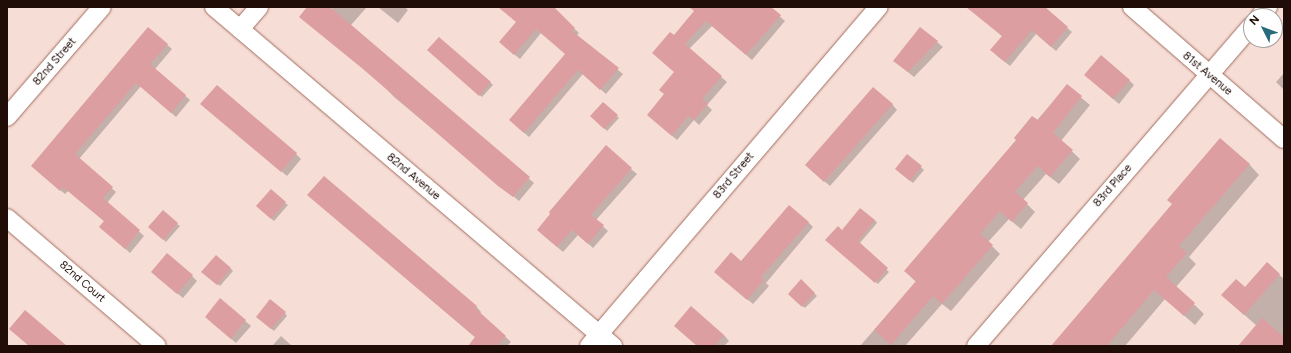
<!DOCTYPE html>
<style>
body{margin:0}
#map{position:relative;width:1291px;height:353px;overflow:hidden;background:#f6ddd6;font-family:Figtree,sans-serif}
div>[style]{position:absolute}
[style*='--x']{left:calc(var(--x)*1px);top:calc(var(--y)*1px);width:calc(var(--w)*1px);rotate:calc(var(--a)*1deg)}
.shadow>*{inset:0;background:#0003}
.building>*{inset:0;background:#dc9ea0}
.roads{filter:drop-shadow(0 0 1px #a26c5c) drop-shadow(0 0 1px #a26c5c)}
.street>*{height:18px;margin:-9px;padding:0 9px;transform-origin:9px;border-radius:9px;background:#fff}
span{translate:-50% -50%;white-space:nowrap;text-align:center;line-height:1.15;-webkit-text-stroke:3px #fff;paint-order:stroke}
.street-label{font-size:11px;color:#210d07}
.frame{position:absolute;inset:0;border:8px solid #210d07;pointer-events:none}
.north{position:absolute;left:1243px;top:8px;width:40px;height:40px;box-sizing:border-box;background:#fff;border:1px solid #a69e9c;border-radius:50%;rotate:312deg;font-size:11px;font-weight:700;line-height:16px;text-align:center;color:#210d07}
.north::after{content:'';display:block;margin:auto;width:14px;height:18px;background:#286c7d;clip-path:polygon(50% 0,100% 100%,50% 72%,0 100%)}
</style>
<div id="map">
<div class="shadow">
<i style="clip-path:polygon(309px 7px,332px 9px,333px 7px,367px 7px,351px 25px,534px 183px,519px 201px,394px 97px)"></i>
<i style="clip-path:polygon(378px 7px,405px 7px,408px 10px,398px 23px)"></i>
<i style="clip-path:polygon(499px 7px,551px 7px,579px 33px,576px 36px,623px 74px,606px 94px,583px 74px,529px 137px,515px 125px,566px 54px,541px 33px,520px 59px,505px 47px,517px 22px)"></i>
<i style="clip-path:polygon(699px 7px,769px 7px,785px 21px,752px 60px,712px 26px,689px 49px,727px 82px,707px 105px,712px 110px,699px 125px,694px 120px,677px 140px,653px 120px,675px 72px,674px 37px)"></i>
<i style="clip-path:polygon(969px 7px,1043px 7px,1072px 32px,1056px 51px,1036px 34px,1010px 66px,996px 55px,1003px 37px)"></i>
<i style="clip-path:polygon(148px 28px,172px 49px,155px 69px,190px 100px,176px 117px,141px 86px,79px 159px,116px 192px,107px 203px,144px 236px,130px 253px,105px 231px,105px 222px,68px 191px,65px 194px,37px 171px)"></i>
<i style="clip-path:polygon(920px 28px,943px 47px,914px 77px,894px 61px)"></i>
<i style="clip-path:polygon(431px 53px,490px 82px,493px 85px,482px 97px)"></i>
<i style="clip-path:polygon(1284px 73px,1284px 90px,1276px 82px)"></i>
<i style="clip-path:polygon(1091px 80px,1129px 80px,1134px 85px,1119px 104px)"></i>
<i style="clip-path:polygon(1067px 86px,1090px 105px,1061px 141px,1080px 159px,1059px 184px,1046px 174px,1023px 200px,1035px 212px,1021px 229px,1009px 219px,988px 242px,1000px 254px,951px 311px,942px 304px,905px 346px,860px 346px,916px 282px,905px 271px)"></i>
<i style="clip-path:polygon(603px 103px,619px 118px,607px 131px,592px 116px)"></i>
<i style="clip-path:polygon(201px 104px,296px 154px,301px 159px,287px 176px)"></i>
<i style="clip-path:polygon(892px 104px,897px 110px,830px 186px,811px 170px)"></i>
<i style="clip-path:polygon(907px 156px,924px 170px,913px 183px,899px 172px)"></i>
<i style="clip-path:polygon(1249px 164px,1259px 175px,1189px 257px,1196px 264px,1176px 287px,1204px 314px,1195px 325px,1165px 299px,1125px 346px,1052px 346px)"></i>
<i style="clip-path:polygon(631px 169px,637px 174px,596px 220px,608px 231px,593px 248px,578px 235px,563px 252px,543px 235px)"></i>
<i style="clip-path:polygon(314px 200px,476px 306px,481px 312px,480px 314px,511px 342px,507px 346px,469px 346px,476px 338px)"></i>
<i style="clip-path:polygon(285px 203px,288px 205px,274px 221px,260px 209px)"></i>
<i style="clip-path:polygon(875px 220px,877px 223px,859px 244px,889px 272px,878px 284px,829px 242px,842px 231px)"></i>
<i style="clip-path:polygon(808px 222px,813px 227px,766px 283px,769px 286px,753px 304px,720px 277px)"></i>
<i style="clip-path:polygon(177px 224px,180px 226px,166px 242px,152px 229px)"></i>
<i style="clip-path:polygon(1267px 264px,1284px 279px,1284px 346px,1239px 346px,1257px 326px,1231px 303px)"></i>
<i style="clip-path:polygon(230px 268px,233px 271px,220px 286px,205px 274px)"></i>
<i style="clip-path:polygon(192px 276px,197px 281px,183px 298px,157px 277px)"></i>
<i style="clip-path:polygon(801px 281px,817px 296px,805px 308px,789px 294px)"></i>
<i style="clip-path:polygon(221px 300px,251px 326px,236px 343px,211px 322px)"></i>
<i style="clip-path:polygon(285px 313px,287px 316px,274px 331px,260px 319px)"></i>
<i style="clip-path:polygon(724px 335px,729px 341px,724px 346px,698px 346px)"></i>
<i style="clip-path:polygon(281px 336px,292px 346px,272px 346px)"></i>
</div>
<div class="building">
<i style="clip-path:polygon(307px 7px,330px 7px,530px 177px,513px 197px,498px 186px,363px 69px,299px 17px)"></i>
<i style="clip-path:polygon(498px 7px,554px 7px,575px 28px,572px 31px,619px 68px,600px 90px,578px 70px,524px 133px,509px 120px,565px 54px,536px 29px,514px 55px,499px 42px,516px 22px)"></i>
<i style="clip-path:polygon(689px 7px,771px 7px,781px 15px,746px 55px,706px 21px,685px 44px,722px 76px,702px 99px,708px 104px,694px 120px,688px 116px,672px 136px,647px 115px,664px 94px,659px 90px,674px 72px,652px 53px,670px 32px,674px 35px,694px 11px)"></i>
<i style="clip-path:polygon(966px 7px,1045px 7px,1068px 27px,1051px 47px,1032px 30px,1005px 62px,990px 50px,1002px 36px)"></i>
<i style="clip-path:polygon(148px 27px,168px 44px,150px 64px,186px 95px,171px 113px,136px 83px,75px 154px,113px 187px,103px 198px,140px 230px,125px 249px,99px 227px,104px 221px,63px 187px,60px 191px,31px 166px)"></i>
<i style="clip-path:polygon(920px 27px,938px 41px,908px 72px,893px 61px)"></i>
<i style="clip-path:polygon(439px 37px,491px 82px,479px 96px,427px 50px)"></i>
<i style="clip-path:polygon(1101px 55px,1130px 80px,1113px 99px,1084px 75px)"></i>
<i style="clip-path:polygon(1067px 84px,1082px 96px,1053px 133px,1073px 150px,1050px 177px,1038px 166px,1015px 192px,1028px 203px,1012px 222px,1000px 211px,980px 234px,993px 245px,942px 304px,933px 296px,891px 345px,874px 330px,916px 281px,904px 271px,1016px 140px,1014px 138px,1032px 116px,1038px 120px)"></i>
<i style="clip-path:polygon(217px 85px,297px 153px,281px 172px,200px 104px)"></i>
<i style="clip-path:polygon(873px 87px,893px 104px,824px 182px,805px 165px)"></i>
<i style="clip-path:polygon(603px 102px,618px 115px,604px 129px,590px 116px)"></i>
<i style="clip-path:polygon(1220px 138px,1250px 164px,1179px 246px,1187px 253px,1166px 277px,1195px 303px,1184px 316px,1154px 290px,1107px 346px,1051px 346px,1172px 204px,1167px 200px)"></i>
<i style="clip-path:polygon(606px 145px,632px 168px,591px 215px,604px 225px,588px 244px,572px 230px,557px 247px,537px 230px,550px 214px,549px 212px)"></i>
<i style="clip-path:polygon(907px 154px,922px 166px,910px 181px,895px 169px)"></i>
<i style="clip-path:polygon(324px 176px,477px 306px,475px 308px,506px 336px,497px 346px,468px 346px,475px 337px,307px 195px)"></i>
<i style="clip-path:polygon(271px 189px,286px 202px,271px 219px,256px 206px)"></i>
<i style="clip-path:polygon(789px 205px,809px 222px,761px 277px,764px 280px,747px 300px,714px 272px,731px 252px,741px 261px)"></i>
<i style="clip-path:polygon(860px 208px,875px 220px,858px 241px,888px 268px,875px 283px,825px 240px,838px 226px,842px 230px)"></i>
<i style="clip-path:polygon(163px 210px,178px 223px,163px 240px,148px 227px)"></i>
<i style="clip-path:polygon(167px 253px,193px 275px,177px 294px,151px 272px)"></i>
<i style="clip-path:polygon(216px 255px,231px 268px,217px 285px,201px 272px)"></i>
<i style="clip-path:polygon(1267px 262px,1280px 274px,1244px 315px,1221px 295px,1236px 279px,1245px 287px)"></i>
<i style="clip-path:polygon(801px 279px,815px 293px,802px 307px,788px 294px)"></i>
<i style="clip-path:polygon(220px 298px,246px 320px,231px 339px,205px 317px)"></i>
<i style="clip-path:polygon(270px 299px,286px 312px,271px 329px,256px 317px)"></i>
<i style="clip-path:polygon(691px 306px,724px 335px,715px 346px,697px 346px,674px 326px)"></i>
<i style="clip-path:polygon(25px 310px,67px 346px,29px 346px,9px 329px)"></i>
<i style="clip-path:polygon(1262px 318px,1284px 337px,1284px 346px,1238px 346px)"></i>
</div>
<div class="roads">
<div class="street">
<i style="--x:214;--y:7;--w:524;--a:40.35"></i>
<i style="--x:1132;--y:7;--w:201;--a:41"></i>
<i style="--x:1260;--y:16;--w:12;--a:-48"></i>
<i style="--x:240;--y:29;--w:29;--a:-49"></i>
<i style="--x:7;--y:117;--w:145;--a:-49.2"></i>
<i style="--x:7;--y:218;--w:197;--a:40.5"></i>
<i style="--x:589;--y:346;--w:446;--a:-49.5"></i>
<i style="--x:976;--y:346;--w:422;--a:-49.3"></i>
</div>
</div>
<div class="street-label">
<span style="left:55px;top:62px;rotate:-49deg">82nd Street</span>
<span style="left:1207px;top:74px;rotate:40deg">81st Avenue</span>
<span style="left:734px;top:176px;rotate:-50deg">83rd Street</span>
<span style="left:413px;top:177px;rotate:40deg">82nd Avenue</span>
<span style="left:1113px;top:186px;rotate:-49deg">83rd Place</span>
<span style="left:82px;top:282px;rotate:41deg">82nd Court</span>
</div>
<div class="frame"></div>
<div class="north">N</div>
</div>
